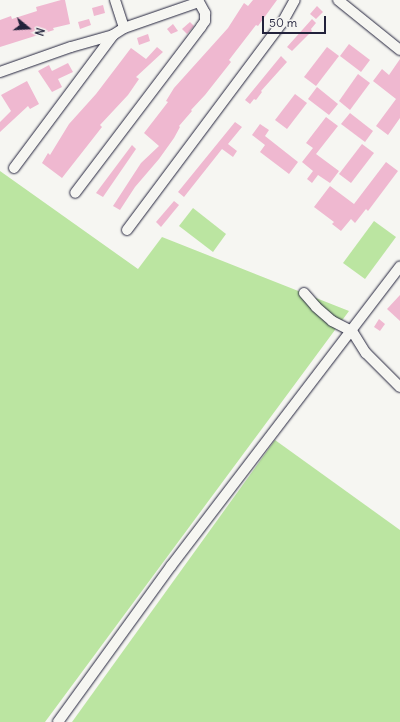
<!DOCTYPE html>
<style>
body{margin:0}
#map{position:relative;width:400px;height:722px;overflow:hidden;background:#f6f6f2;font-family:Delius,sans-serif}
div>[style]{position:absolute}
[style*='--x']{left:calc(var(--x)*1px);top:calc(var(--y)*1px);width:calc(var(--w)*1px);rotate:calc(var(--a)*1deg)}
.green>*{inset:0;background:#bbe5a1}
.building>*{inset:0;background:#efb8d0}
.roads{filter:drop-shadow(0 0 1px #22223b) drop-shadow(0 0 1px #22223b)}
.minor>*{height:10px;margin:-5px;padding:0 5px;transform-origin:5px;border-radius:5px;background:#f6f6f2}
span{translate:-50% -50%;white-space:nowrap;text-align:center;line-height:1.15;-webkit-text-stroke:3px #f6f6f2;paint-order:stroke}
.north{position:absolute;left:8px;top:8px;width:40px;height:40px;-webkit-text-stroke:3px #f6f6f2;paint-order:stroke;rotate:108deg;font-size:11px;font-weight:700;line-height:16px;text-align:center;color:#22223b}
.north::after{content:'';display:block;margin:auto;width:14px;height:18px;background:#22223b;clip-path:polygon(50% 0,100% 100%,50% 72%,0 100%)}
.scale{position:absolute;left:262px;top:16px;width:64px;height:18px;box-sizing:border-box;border:2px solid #22223b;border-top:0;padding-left:5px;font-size:12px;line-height:14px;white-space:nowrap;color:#22223b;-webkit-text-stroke:3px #f6f6f2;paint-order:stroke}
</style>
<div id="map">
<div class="green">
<i style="clip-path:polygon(0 171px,138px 269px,162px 237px,349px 311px,45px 722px,0 722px)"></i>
<i style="clip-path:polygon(193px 208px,226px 234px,213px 252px,179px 226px)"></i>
<i style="clip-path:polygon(374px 221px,396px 237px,365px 279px,343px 263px)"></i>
<i style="clip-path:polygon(275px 440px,400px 530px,400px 722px,72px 722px)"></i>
</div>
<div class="building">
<i style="clip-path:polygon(61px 0,65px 0,70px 24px,53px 28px,54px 30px,0 47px,0 20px,11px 16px,12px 19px,37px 11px,36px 7px)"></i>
<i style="clip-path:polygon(253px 0,277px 0,258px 26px,256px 25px,229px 60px,231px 62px,205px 95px,191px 110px,192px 111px,179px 126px,180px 127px,174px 138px,159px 159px,135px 187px,120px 210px,113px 206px,141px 163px,159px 146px,144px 133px,168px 102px,166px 101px,174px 88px,228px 28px,244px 3px,248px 6px)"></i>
<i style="clip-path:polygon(103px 5px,105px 13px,94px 16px,92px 8px)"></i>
<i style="clip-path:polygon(317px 6px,323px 12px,316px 19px,310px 14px)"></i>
<i style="clip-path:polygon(89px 19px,91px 25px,80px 29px,78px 22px)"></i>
<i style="clip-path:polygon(312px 19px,316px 23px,311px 29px,312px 31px,292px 51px,287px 47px)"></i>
<i style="clip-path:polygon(190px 22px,194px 26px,187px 34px,182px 29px)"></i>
<i style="clip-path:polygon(173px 24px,178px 31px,171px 34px,167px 29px)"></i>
<i style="clip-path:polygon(148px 34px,150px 41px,139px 45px,137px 38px)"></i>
<i style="clip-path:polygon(349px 44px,370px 60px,361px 72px,340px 56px)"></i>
<i style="clip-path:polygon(157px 47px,163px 52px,136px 77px,139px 79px,128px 95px,100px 125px,102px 127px,62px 178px,42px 163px,48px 153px,50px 155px,69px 124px,96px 94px,131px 48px,146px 59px)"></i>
<i style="clip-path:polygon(327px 47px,339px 56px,316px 86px,304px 77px)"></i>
<i style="clip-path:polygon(281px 56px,287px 62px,261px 91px,262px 92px,256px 100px,254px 99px,250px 104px,245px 100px)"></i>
<i style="clip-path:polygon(400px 59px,400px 118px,388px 135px,376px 126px,396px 99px,373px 81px,382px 69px,389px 75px)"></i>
<i style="clip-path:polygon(68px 63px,73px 72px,58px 79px,62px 87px,52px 92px,38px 71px,49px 65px,52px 71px)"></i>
<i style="clip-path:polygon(358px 74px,370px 83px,350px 110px,339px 101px)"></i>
<i style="clip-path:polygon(27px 81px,39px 104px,30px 109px,28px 106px,0 132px,0 122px,11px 111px,1px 95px)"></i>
<i style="clip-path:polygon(317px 87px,338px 104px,329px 115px,308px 99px)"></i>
<i style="clip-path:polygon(295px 94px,307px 103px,287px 129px,275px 120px)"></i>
<i style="clip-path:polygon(350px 113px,373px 131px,365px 142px,341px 124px)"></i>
<i style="clip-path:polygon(326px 117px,338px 126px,316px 154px,339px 171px,330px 183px,318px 175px,312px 183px,307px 179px,313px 171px,302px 162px,313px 148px,306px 143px)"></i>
<i style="clip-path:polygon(235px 122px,242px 127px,228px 144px,237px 151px,233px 157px,222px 149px,184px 197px,178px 192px)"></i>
<i style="clip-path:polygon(260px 124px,269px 130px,265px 136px,298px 162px,289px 174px,260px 152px,265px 145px,252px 135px)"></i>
<i style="clip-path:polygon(362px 144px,374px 153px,351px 183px,339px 174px)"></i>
<i style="clip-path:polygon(132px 145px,136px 149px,103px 197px,96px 193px)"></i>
<i style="clip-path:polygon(386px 162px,398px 171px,368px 211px,366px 209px,355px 223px,351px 219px,341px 231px,332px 224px,334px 222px,314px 207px,330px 186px,354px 204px)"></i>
<i style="clip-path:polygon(174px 201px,179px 205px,161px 227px,156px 222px)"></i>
<i style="clip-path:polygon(400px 295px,400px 321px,387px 309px)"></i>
<i style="clip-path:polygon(379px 319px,385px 324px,380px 331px,374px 327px)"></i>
</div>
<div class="roads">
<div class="minor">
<i style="--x:115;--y:0;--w:29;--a:72"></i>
<i style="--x:338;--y:0;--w:80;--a:38.9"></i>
<i style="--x:0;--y:72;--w:75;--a:-19.4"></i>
<i style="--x:71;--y:47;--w:44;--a:-15.9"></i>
<i style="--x:14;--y:168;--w:166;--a:-53.3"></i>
<i style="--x:113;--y:35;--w:13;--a:-32"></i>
<i style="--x:124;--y:28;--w:79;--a:-19.1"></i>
<i style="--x:199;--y:2;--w:13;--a:61"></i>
<i style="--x:205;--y:13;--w:8;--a:90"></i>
<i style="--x:205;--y:21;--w:7;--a:124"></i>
<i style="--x:201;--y:27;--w:208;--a:127.2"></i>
<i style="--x:127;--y:230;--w:259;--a:-53.2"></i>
<i style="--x:282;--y:23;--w:26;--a:-61"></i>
<i style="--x:304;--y:293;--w:18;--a:49"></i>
<i style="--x:316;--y:307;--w:21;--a:41"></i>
<i style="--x:332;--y:321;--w:22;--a:27"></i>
<i style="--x:352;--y:331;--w:26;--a:58"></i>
<i style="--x:366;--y:353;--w:48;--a:45"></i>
<i style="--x:58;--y:722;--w:193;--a:-54.1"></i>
<i style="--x:171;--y:566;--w:377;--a:-52.6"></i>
</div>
</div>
<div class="north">N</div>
<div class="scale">50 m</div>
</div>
